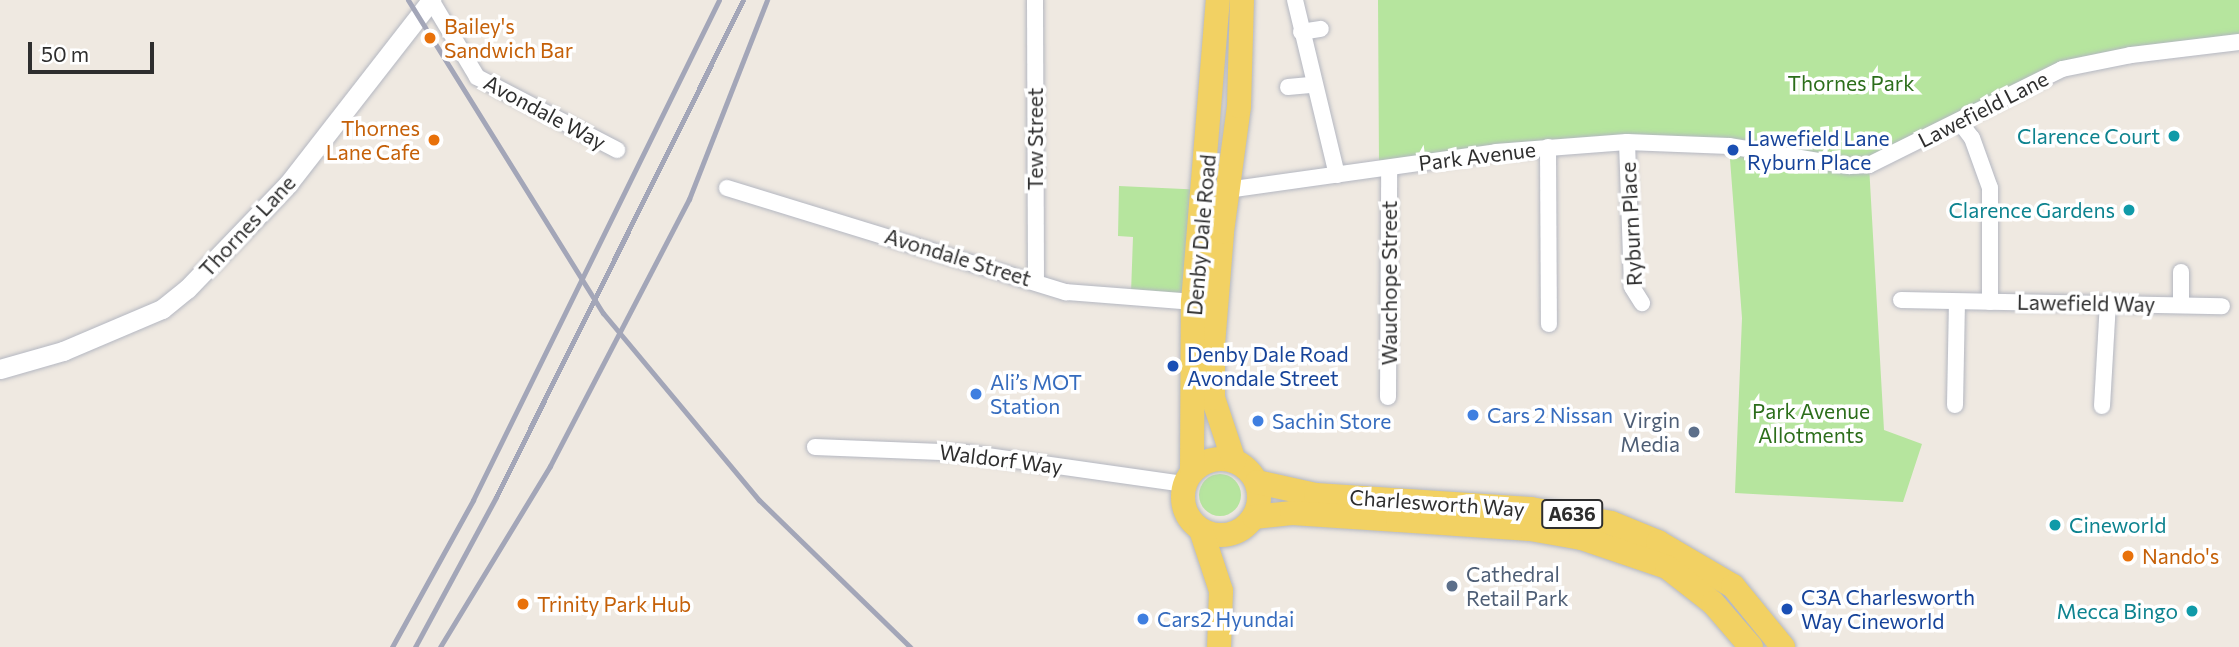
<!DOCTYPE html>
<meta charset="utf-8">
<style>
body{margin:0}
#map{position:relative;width:2239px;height:647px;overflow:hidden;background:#efe9e1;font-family:Commissioner,sans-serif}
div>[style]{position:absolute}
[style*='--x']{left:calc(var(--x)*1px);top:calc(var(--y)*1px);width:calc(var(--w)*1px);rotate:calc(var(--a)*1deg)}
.green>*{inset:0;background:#b6e59e}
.round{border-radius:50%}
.roads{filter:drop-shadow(0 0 2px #b4b7c1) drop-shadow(0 0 2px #b4b7c1)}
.minor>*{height:16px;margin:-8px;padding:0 8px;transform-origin:8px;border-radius:8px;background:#fff}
.tertiary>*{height:19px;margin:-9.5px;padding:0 9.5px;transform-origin:9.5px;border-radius:9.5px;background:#fff}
.primary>*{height:24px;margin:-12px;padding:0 12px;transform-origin:12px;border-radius:12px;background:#f2d163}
.primary>.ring{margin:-12px;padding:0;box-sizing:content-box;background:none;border:24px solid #f2d163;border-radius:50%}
.rail>*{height:5px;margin:-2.5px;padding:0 2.5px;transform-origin:2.5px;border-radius:2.5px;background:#a3a6b8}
.dots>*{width:19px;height:19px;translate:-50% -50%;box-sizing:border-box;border:4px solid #fff;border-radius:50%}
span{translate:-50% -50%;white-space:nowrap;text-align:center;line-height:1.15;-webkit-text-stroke:7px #fff;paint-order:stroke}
.shield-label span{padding:2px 5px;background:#fff;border:2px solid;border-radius:5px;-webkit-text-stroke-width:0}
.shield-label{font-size:19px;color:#2e2e2e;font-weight:700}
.food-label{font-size:21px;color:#c56008}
.left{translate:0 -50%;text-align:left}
.right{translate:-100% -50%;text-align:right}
.park-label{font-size:21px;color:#2c6e1b}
.street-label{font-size:21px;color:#2e2e2e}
.culture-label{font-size:21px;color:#0d838f}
.transit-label{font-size:21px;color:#164399}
.shop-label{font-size:21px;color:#366cbe}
.service-label{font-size:21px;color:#4e5e75}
.scale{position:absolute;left:28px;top:42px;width:126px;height:32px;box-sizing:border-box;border:4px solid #2e2e2e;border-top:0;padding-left:9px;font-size:21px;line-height:24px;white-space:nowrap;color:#2e2e2e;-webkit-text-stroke:5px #fff;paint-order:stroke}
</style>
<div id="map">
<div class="green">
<i style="clip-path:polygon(1378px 0,2239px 0,2239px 42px,2062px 69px,1869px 165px,1884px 430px,1922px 444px,1903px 502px,1735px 493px,1742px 318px,1729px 146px,1627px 142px,1379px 168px)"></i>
<i style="clip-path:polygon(1119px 186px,1205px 190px,1193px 302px,1131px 293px,1133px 237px,1118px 236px)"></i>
<i class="round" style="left:1199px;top:474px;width:42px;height:42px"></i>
</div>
<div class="roads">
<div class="minor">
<i style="--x:431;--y:0;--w:90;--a:59.1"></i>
<i style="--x:477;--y:77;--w:158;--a:27.5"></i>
<i style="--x:1035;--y:0;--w:279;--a:89.8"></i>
<i style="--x:1295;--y:0;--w:180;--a:76.5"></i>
<i style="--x:1301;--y:32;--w:20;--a:-9"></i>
<i style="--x:1288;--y:87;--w:25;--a:-5"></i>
<i style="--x:1959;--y:121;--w:21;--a:53"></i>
<i style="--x:1972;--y:138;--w:53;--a:70.2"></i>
<i style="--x:1990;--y:188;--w:114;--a:90"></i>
<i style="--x:1627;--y:142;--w:145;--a:88"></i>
<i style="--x:1632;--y:287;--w:19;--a:58"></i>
<i style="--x:1548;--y:147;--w:177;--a:89.7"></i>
<i style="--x:727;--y:188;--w:355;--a:17.1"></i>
<i style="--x:1066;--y:292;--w:127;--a:4.5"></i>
<i style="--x:1227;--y:190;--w:272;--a:-8"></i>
<i style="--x:1496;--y:152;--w:131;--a:-4.4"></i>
<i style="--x:1627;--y:142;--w:102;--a:2.2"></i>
<i style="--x:1729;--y:146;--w:122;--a:9.5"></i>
<i style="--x:1849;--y:166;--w:20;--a:-3"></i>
<i style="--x:1869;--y:165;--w:216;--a:-26.4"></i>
<i style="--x:2062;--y:69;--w:70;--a:-11.5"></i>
<i style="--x:2131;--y:55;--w:109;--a:-6.9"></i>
<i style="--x:1901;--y:300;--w:321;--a:1.1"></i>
<i style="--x:2181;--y:305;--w:33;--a:-90"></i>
<i style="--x:1388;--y:397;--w:229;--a:-89.7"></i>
<i style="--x:1955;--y:405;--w:103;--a:-88.9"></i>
<i style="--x:2102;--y:406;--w:103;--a:-86.7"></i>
<i style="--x:815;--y:447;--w:151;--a:2.3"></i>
<i style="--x:966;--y:453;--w:221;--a:8.1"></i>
</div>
<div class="tertiary">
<i style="--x:0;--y:369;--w:66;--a:-15.9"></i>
<i style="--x:63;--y:351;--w:108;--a:-23"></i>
<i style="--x:162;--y:309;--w:32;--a:-39"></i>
<i style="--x:187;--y:289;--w:146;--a:-46.1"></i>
<i style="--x:288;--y:184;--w:233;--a:-52.1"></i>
</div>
<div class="primary">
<i class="ring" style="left:1183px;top:459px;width:52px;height:52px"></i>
<i style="--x:1234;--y:461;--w:66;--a:-108.4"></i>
<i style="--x:1213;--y:398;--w:53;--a:-90"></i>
<i style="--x:1213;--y:345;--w:113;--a:-85.4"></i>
<i style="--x:1222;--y:232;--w:127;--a:-82.3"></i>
<i style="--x:1239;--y:106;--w:106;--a:-88.4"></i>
<i style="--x:1192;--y:470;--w:168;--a:-89.7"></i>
<i style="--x:1193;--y:302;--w:303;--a:-85.3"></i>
<i style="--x:1257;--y:482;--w:60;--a:12.4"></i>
<i style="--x:1316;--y:495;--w:215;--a:3.7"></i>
<i style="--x:1531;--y:509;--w:81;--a:9.9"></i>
<i style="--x:1611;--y:523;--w:51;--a:22"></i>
<i style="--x:1658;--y:542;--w:87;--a:30.4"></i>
<i style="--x:1733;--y:586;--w:79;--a:50.7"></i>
<i style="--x:1254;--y:517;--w:38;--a:-6"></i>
<i style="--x:1292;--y:513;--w:106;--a:3.8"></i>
<i style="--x:1398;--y:520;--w:132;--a:3.9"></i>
<i style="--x:1530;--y:529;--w:52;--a:10"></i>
<i style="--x:1581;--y:538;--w:91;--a:18.6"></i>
<i style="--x:1667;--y:567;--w:58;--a:38"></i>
<i style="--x:1713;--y:603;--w:58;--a:49.2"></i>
<i style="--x:1201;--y:530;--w:64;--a:71.8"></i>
<i style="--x:1221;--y:591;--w:56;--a:92"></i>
</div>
</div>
<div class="rail">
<i style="--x:408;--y:0;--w:369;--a:58.1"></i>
<i style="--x:603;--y:313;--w:244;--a:50.2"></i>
<i style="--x:759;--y:500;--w:211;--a:44.2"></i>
<i style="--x:392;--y:647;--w:168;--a:-61.1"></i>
<i style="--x:473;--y:500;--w:557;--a:-63.8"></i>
<i style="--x:415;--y:647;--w:170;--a:-61.6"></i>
<i style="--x:496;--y:497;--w:555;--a:-63.57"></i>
<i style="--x:440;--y:647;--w:212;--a:-58.7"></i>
<i style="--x:550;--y:466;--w:301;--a:-62.5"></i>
<i style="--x:689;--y:199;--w:214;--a:-68.6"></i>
</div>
<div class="dots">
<i style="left:430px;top:38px;background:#e8710a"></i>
<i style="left:2174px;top:136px;background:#0f9aa8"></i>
<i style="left:434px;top:140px;background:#e8710a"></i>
<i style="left:1733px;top:150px;background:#1a4fb4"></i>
<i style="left:2129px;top:210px;background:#0f9aa8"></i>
<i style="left:1173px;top:366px;background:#1a4fb4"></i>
<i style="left:976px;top:394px;background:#3f7fe0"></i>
<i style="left:1473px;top:415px;background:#3f7fe0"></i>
<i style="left:1258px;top:421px;background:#3f7fe0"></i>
<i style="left:1694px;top:432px;background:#5c6f8a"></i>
<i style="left:2055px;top:525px;background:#0f9aa8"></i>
<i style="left:2128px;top:556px;background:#e8710a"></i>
<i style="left:1452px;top:586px;background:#5c6f8a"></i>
<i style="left:523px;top:604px;background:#e8710a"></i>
<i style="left:1787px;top:609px;background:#1a4fb4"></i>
<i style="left:2192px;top:611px;background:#0f9aa8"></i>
<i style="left:1143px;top:619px;background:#3f7fe0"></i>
</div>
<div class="shield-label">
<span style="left:1572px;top:514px">A636</span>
</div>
<div class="food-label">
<span class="left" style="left:444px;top:38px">Bailey's<br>Sandwich Bar</span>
<span class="right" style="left:420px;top:140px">Thornes<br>Lane Cafe</span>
<span class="left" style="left:2142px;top:556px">Nando's</span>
<span class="left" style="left:537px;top:604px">Trinity Park Hub</span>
</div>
<div class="park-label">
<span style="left:1851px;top:83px">Thornes Park</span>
<span style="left:1811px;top:423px">Park Avenue<br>Allotments</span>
</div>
<div class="street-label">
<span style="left:1983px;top:109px;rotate:-27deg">Lawefield Lane</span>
<span style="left:545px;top:112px;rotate:28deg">Avondale Way</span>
<span style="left:1035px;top:139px;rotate:-90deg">Tew Street</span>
<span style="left:1477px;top:156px;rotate:-7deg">Park Avenue</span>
<span style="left:1631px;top:224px;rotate:-93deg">Ryburn Place</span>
<span style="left:247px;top:226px;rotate:-47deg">Thornes Lane</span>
<span style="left:1201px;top:235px;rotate:-85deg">Denby Dale Road</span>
<span style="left:958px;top:257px;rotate:17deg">Avondale Street</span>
<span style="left:1389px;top:283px;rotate:-90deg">Wauchope Street</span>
<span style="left:2086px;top:303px;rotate:1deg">Lawefield Way</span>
<span style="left:1001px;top:459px;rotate:7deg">Waldorf Way</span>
<span style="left:1437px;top:503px;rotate:4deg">Charlesworth Way</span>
</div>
<div class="culture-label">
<span class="right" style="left:2160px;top:136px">Clarence Court</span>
<span class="right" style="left:2115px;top:210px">Clarence Gardens</span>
<span class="left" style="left:2069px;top:525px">Cineworld</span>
<span class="right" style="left:2178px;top:611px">Mecca Bingo</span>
</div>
<div class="transit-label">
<span class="left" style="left:1747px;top:150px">Lawefield Lane<br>Ryburn Place</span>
<span class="left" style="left:1187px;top:366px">Denby Dale Road<br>Avondale Street</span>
<span class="left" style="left:1801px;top:609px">C3A Charlesworth<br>Way Cineworld</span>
</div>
<div class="shop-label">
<span class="left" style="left:990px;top:394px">Ali’s MOT<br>Station</span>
<span class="left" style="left:1487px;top:415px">Cars 2 Nissan</span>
<span class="left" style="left:1272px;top:421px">Sachin Store</span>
<span class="left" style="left:1157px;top:619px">Cars2 Hyundai</span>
</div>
<div class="service-label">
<span class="right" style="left:1680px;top:432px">Virgin<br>Media</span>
<span class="left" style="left:1466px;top:586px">Cathedral<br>Retail Park</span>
</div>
<div class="scale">50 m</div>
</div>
